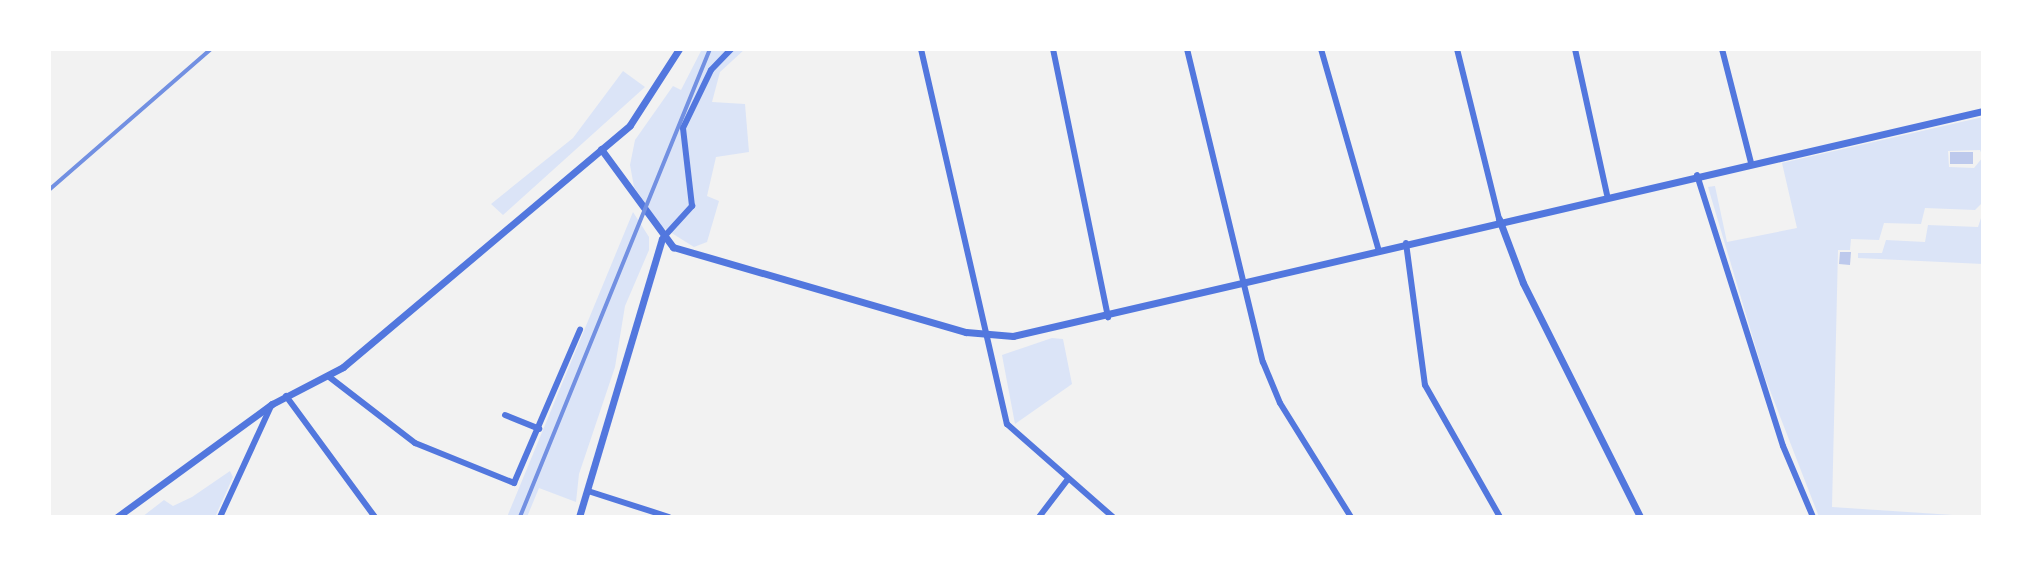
<!DOCTYPE html>
<style>
body{margin:0}
#map{position:relative;width:2032px;height:566px;overflow:hidden;background:#f2f2f2;font-family:"IBM Plex Serif",serif}
div>[style]{position:absolute}
[style*='--x']{left:calc(var(--x)*1px);top:calc(var(--y)*1px);width:calc(var(--w)*1px);rotate:calc(var(--a)*1deg)}
.green>*{inset:0;background:#dbe4f7}
.building>*{inset:0;background:#bdc9ec}
.minor>*{height:6px;margin:-3px;padding:0 3px;transform-origin:3px;border-radius:3px;background:#5277de}
.tertiary>*{height:7px;margin:-3.5px;padding:0 3.5px;transform-origin:3.5px;border-radius:3.5px;background:#5277de}
.rail>*{height:3.5px;margin:-1.75px;padding:0 1.75px;transform-origin:1.75px;border-radius:1.75px;background:#7290e2}
span{translate:-50% -50%;white-space:nowrap;text-align:center;line-height:1.15;-webkit-text-stroke:5px #fff;paint-order:stroke}
.frame{position:absolute;inset:0;border:51px solid #fff;pointer-events:none}
</style>
<div id="map">
<div class="green">
<i style="clip-path:polygon(702px 49px,745px 49px,720px 72px,712px 102px,745px 104px,749px 152px,716px 157px,707px 196px,719px 201px,707px 242px,694px 247px,662px 227px,634px 187px,630px 165px,635px 140px,673px 86px,681px 90px)"></i>
<i style="clip-path:polygon(623px 71px,645px 87px,503px 215px,491px 204px,573px 138px)"></i>
<i style="clip-path:polygon(1983px 117px,1983px 157px,1980px 150px,1948px 151px,1949px 167px,1974px 168px,1983px 157px,1983px 202px,1975px 210px,1925px 208px,1921px 224px,1884px 223px,1879px 240px,1851px 239px,1850px 250px,1838px 250px,1832px 507px,1983px 517px,1819px 517px,1764px 375px,1708px 187px,1715px 186px,1727px 242px,1797px 228px,1782px 163px)"></i>
<i style="clip-path:polygon(633px 212px,649px 237px,649px 250px,625px 306px,615px 367px,579px 474px,576px 502px,539px 488px,527px 517px,507px 517px)"></i>
<i style="clip-path:polygon(1983px 212px,1983px 264px,1858px 258px,1858px 253px,1882px 253px,1886px 240px,1925px 242px,1928px 225px,1978px 227px)"></i>
<i style="clip-path:polygon(1052px 338px,1063px 339px,1072px 384px,1015px 424px,1002px 355px)"></i>
<i style="clip-path:polygon(230px 471px,233px 477px,215px 517px,142px 517px,164px 500px,173px 506px,192px 497px)"></i>
</div>
<div class="building">
<i style="clip-path:polygon(1950px 152px,1973px 152px,1973px 164px,1950px 164px)"></i>
<i style="clip-path:polygon(1840px 252px,1851px 252px,1850px 265px,1839px 264px)"></i>
</div>
<div class="minor">
<i style="--x:921;--y:49;--w:385;--a:77.1"></i>
<i style="--x:1007;--y:424;--w:141;--a:41.3"></i>
<i style="--x:1053;--y:49;--w:274;--a:78.4"></i>
<i style="--x:1187;--y:49;--w:322;--a:76.4"></i>
<i style="--x:1263;--y:362;--w:44;--a:67.5"></i>
<i style="--x:1280;--y:403;--w:134;--a:58.1"></i>
<i style="--x:1321;--y:49;--w:207;--a:74"></i>
<i style="--x:1457;--y:49;--w:175;--a:76.1"></i>
<i style="--x:1575;--y:49;--w:149;--a:77.6"></i>
<i style="--x:1722;--y:49;--w:118;--a:75.7"></i>
<i style="--x:1697;--y:175;--w:284;--a:72.4"></i>
<i style="--x:1783;--y:446;--w:77;--a:67.1"></i>
<i style="--x:662;--y:239;--w:45;--a:-47.7"></i>
<i style="--x:692;--y:206;--w:79;--a:-96.6"></i>
<i style="--x:683;--y:128;--w:64;--a:-64.2"></i>
<i style="--x:711;--y:70;--w:29;--a:-46"></i>
<i style="--x:1406;--y:243;--w:143;--a:82.4"></i>
<i style="--x:1425;--y:385;--w:152;--a:60.4"></i>
<i style="--x:328;--y:376;--w:110;--a:37.6"></i>
<i style="--x:415;--y:443;--w:107;--a:22"></i>
<i style="--x:514;--y:483;--w:167;--a:-66.7"></i>
<i style="--x:286;--y:396;--w:150;--a:53.7"></i>
<i style="--x:505;--y:415;--w:37;--a:22"></i>
<i style="--x:588;--y:491;--w:85;--a:17.8"></i>
<i style="--x:220;--y:517;--w:124;--a:-65.3"></i>
<i style="--x:1039;--y:517;--w:48;--a:-52.7"></i>
</div>
<div class="tertiary">
<i style="--x:601;--y:149;--w:122;--a:53.7"></i>
<i style="--x:673;--y:247;--w:305;--a:16.2"></i>
<i style="--x:966;--y:332;--w:47;--a:4.9"></i>
<i style="--x:1013;--y:336;--w:996;--a:-13.06"></i>
<i style="--x:1499;--y:219;--w:68;--a:69.4"></i>
<i style="--x:1523;--y:283;--w:262;--a:63.4"></i>
<i style="--x:117;--y:517;--w:192;--a:-36.1"></i>
<i style="--x:272;--y:404;--w:80;--a:-27.5"></i>
<i style="--x:343;--y:367;--w:375;--a:-40.1"></i>
<i style="--x:630;--y:125;--w:90;--a:-57.2"></i>
<i style="--x:579;--y:517;--w:290;--a:-73.4"></i>
</div>
<div class="rail">
<i style="--x:49;--y:190;--w:215;--a:-41"></i>
<i style="--x:520;--y:517;--w:505;--a:-67.9"></i>
</div>
<div class="frame"></div>
</div>
